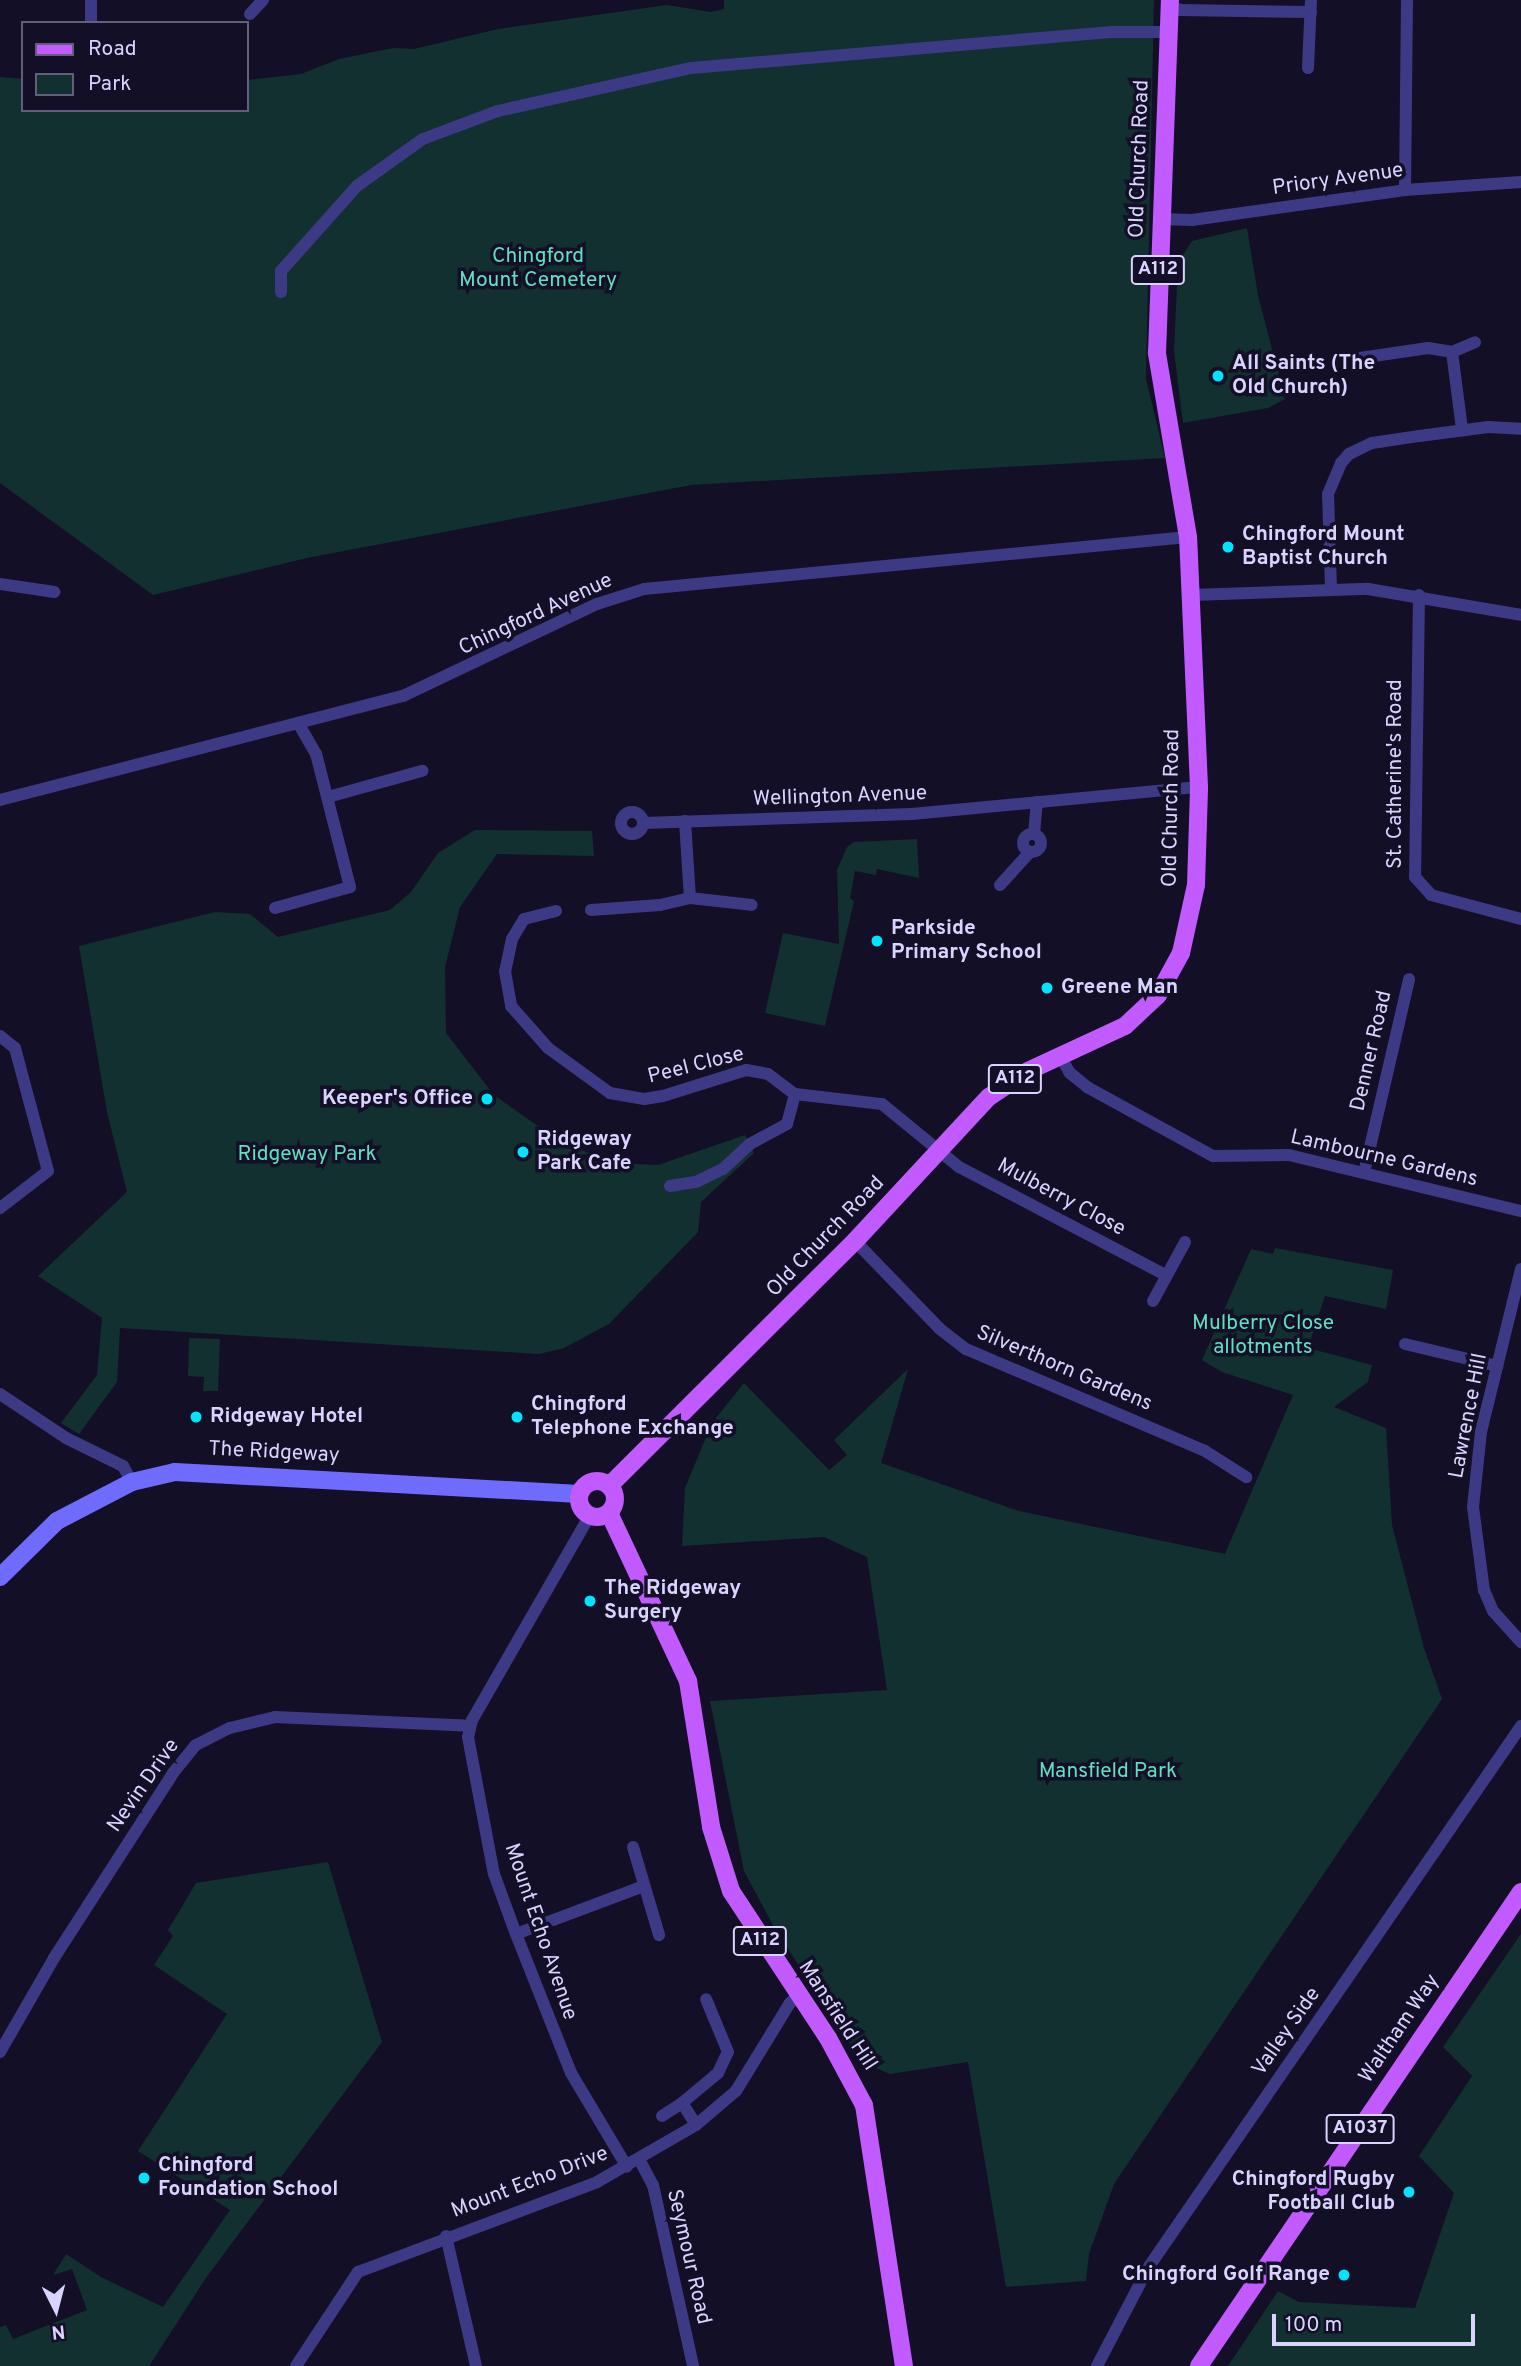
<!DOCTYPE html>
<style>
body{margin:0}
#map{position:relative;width:1521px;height:2366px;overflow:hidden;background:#130f26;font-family:Overpass,sans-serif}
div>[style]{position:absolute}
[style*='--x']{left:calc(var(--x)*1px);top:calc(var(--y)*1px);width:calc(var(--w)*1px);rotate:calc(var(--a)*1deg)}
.green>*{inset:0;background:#12302f}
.minor>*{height:12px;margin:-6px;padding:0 6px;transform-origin:6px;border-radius:6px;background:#3d3a85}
.minor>.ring{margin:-6px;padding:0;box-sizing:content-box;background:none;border:12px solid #3d3a85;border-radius:50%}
.secondary>*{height:18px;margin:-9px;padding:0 9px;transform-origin:9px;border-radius:9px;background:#6f6bff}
.primary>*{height:18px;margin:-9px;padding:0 9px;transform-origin:9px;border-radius:9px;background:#c25bff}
.primary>.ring{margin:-9px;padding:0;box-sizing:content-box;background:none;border:18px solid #c25bff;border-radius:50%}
.dots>*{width:19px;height:19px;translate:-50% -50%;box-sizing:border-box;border:4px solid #130f26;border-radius:50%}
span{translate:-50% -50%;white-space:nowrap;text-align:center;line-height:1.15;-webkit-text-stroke:7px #130f26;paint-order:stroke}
.shield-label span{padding:2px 5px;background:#130f26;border:2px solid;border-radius:5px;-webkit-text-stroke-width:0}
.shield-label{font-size:19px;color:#d9d4ff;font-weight:700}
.street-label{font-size:21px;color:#d9d4ff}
.park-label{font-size:21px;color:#5fe0c0}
.poi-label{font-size:21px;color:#d9d4ff;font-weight:700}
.left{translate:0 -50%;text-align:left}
.right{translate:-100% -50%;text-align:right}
.legend{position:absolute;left:21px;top:21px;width:228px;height:91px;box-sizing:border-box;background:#130f26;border:2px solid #625e7d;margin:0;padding:9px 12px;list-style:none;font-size:21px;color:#d9d4ff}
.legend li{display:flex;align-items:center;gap:14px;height:35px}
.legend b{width:35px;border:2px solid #625e7d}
.north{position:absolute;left:21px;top:2275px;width:70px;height:70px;-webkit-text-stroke:5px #130f26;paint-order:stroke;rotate:174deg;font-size:19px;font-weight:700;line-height:28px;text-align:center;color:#d9d4ff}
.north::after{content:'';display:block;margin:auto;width:24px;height:32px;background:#d9d4ff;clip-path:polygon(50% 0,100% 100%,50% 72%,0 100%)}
.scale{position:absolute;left:1272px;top:2314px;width:203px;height:32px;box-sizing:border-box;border:4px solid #d9d4ff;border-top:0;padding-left:9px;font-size:21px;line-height:24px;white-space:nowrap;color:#d9d4ff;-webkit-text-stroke:5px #130f26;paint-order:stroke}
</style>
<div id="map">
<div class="green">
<i style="clip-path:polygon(724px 0,1154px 0,1146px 379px,1165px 458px,691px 485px,307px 558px,153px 595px,0 483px,0 77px,23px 79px,23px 110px,247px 110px,247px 80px,301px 74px,339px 59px,393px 48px,414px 49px,498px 29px,667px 5px,711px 12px,724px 9px)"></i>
<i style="clip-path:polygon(1247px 228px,1258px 295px,1285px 399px,1268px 408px,1183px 423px,1174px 351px,1178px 263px,1192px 241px)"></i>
<i style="clip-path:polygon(475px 830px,592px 831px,594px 856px,497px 854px,460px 907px,445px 967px,446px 1033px,494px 1095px,552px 1136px,610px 1163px,658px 1165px,745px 1135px,754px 1153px,701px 1202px,698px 1232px,609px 1324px,564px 1348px,539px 1354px,120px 1328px,117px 1382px,79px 1434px,61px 1423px,97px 1375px,102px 1318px,38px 1276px,127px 1192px,107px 1112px,79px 946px,215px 912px,250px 914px,278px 937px,390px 910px,411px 892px,438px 853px)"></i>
<i style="clip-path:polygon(917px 839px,919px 878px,877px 869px,876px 875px,855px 871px,850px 898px,854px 901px,825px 1026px,765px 1013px,783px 933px,839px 944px,837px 870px,847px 847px,854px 842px)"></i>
<i style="clip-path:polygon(1275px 1248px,1393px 1270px,1386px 1309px,1325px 1296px,1308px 1348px,1372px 1365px,1368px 1382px,1334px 1407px,1386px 1428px,1392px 1525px,1424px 1648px,1442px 1699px,1114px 2184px,1089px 2254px,1086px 2281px,1006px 2287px,968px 2062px,890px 2074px,862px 2062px,775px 1929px,744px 1871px,710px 1701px,887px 1690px,867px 1557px,824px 1537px,682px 1546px,685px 1488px,712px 1423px,744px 1383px,829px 1470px,847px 1455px,834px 1440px,908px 1369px,881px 1463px,1019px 1511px,1225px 1554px,1293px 1395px,1222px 1372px,1202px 1360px,1251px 1249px,1273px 1254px)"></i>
<i style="clip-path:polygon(189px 1338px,220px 1339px,218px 1391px,203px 1391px,204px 1377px,188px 1376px)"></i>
<i style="clip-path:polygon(328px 1862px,382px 2042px,208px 2275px,149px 2366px,0 2366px,0 2327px,6px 2325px,13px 2339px,87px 2310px,72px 2269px,53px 2275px,66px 2254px,101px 2277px,163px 2307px,230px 2210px,138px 2151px,227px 2014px,154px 1965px,173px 1936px,168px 1930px,196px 1883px)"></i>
<i style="clip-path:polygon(1521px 1934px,1521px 2366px,1228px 2366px,1278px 2291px,1299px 2302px,1415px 2308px,1454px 2193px,1419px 2156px,1472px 2076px,1443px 2047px)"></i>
</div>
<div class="minor">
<i style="--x:1170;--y:5;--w:11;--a:27"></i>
<i style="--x:1180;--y:10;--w:131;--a:0.9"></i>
<i style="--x:250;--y:14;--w:19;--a:-47"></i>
<i style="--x:91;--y:21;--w:21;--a:-90"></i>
<i style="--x:1308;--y:68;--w:68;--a:-87.5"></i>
<i style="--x:1405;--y:190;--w:190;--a:-89.4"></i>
<i style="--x:1160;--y:219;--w:32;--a:2"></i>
<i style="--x:1192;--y:220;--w:215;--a:-8"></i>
<i style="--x:1405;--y:190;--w:116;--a:-3.9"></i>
<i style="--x:281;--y:292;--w:21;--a:-90"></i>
<i style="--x:281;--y:271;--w:114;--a:-48.2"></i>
<i style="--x:357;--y:186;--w:81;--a:-35.5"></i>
<i style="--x:423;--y:139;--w:80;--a:-20.5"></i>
<i style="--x:498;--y:111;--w:198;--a:-12.6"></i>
<i style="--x:691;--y:68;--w:423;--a:-4.9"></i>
<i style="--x:1112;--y:32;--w:56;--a:0"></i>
<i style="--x:1452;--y:352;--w:25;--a:-23"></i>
<i style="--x:1353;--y:359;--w:76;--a:-8.3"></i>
<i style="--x:1428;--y:348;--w:24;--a:9"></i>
<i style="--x:1452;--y:352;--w:78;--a:82.6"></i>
<i style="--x:0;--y:584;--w:55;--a:8.4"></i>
<i style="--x:1331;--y:588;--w:94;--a:-91.8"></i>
<i style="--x:1328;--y:494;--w:34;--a:-67"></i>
<i style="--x:1341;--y:463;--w:12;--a:-48"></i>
<i style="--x:1349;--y:454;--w:25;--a:-26"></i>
<i style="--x:1372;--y:443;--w:48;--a:-8.5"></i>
<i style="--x:1419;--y:436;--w:70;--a:-7.4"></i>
<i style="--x:1488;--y:427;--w:33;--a:3"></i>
<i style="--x:1192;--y:595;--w:176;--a:-2"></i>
<i style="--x:1368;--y:589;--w:155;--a:9.6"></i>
<i style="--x:1419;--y:595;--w:282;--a:90.8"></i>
<i style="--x:1415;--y:877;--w:24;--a:48"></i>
<i style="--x:1431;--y:895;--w:93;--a:14.9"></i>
<i style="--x:328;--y:797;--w:98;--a:-15.5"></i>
<i style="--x:0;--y:800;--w:416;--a:-14.5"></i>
<i style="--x:403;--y:696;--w:215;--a:-25.4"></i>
<i style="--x:597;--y:604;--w:49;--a:-17.7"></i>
<i style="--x:644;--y:589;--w:546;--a:-5.46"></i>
<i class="ring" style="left:621px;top:812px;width:10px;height:10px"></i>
<i style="--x:685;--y:821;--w:77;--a:86.3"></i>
<i style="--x:643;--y:823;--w:269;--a:-1.9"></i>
<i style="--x:912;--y:814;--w:288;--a:-5.4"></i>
<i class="ring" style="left:1023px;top:834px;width:6px;height:6px"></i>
<i style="--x:1034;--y:834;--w:32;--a:-85"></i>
<i style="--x:1000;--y:885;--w:45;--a:-47.7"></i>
<i style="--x:275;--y:908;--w:78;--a:-15.6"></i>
<i style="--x:350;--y:887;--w:137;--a:-104.3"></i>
<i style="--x:316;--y:754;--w:36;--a:-120"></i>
<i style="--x:591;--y:910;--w:69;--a:-4.1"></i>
<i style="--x:660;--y:905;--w:31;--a:-13"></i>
<i style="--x:690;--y:898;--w:62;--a:6.4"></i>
<i style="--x:556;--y:911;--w:33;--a:166"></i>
<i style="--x:524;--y:919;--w:23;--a:121"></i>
<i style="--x:512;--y:939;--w:33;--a:102"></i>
<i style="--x:505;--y:971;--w:36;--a:80"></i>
<i style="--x:511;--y:1006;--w:56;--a:48.6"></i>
<i style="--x:548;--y:1048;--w:77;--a:36"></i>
<i style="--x:610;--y:1093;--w:35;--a:10"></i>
<i style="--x:644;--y:1099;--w:19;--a:-9"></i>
<i style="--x:663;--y:1096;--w:87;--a:-17.4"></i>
<i style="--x:746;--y:1070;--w:22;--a:10"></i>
<i style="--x:768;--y:1074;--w:34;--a:37"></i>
<i style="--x:795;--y:1094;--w:88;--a:6.6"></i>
<i style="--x:882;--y:1104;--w:99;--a:39.3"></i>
<i style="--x:959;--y:1167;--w:233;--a:27.6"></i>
<i style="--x:0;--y:1036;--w:19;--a:39"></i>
<i style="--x:15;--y:1048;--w:127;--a:75"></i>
<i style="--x:48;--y:1171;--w:61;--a:142.4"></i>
<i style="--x:1060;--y:1056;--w:20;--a:60"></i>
<i style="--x:1070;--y:1073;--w:22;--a:39"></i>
<i style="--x:1087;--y:1087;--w:144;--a:28.7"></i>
<i style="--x:1213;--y:1156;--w:76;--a:-0.8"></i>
<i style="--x:1289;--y:1155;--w:239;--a:13.6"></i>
<i style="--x:1364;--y:1173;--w:199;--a:-76.9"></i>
<i style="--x:670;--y:1186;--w:26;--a:-9"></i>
<i style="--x:696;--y:1182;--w:30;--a:-26"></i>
<i style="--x:723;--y:1169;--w:37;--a:-43"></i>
<i style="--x:750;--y:1144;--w:42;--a:-28.4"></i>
<i style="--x:787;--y:1124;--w:31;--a:-75"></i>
<i style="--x:855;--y:1241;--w:122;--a:46"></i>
<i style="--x:940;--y:1329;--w:33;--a:38"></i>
<i style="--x:966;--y:1349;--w:260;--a:23.1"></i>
<i style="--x:1205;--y:1451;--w:49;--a:32.4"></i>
<i style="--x:1521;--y:1269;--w:168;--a:103.8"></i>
<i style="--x:1481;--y:1432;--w:75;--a:96.1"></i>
<i style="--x:1473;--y:1507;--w:84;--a:82.5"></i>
<i style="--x:1484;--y:1590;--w:23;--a:67"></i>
<i style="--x:1493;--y:1611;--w:42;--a:47.9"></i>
<i style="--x:1153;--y:1301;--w:67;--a:-61.5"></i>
<i style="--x:1405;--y:1344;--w:95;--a:13.4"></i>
<i style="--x:0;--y:1394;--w:79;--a:33.7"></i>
<i style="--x:66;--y:1438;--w:64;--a:26.2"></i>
<i style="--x:123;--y:1466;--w:18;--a:61"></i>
<i style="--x:590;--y:1515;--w:237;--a:119.9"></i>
<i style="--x:472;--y:1720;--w:17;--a:103"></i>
<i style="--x:468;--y:1737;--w:139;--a:79.3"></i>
<i style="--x:494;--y:1874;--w:64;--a:69.9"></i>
<i style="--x:516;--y:1934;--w:149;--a:68.4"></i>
<i style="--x:571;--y:2073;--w:109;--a:59.2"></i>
<i style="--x:633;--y:1847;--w:92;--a:73.5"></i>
<i style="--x:516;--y:1934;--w:137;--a:-20.6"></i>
<i style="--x:0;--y:2052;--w:108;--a:-60.1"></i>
<i style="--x:54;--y:1958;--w:220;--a:-57.2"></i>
<i style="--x:173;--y:1773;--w:36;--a:-51"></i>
<i style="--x:196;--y:1745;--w:38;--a:-27"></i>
<i style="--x:230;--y:1728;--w:46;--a:-13.7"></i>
<i style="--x:275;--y:1717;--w:195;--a:2.6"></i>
<i style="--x:662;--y:2116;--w:24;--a:-33"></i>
<i style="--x:696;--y:2125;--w:26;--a:-122"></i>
<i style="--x:682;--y:2103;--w:47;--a:-39.8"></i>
<i style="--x:718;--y:2073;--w:23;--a:-65"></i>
<i style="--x:728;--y:2052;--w:57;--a:-112.5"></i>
<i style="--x:639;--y:2159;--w:30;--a:62"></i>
<i style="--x:653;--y:2185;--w:185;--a:77.5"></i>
<i style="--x:446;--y:2236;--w:133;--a:77"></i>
<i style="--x:296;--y:2366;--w:113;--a:-56.6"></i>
<i style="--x:358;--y:2272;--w:255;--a:-20.6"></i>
<i style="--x:597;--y:2182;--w:114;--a:-29.9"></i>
<i style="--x:696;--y:2125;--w:52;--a:-40.4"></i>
<i style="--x:736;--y:2091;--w:103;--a:-58.5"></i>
<i style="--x:790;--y:2003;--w:13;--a:-42"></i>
<i style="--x:1097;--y:2366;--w:110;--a:-62.5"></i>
<i style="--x:1148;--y:2268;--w:658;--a:-55.46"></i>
</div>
<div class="secondary">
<i style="--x:0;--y:1577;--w:80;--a:-44.5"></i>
<i style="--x:57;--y:1521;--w:85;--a:-27.5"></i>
<i style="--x:132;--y:1482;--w:44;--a:-13.1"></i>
<i style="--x:175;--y:1472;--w:405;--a:3.1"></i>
</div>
<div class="primary">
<i class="ring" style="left:579px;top:1481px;width:18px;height:18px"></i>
<i style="--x:610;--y:1485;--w:346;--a:-44.9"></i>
<i style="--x:855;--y:1241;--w:197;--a:-47.1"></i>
<i style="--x:989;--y:1097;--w:47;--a:-33.7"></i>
<i style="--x:1028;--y:1071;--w:107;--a:-24.9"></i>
<i style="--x:1125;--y:1026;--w:45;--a:-43.2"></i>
<i style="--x:1158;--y:995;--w:48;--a:-61.3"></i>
<i style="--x:1181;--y:953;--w:70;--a:-77.6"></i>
<i style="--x:1196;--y:885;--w:98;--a:-88.2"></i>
<i style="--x:1199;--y:787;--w:250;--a:-92.5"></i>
<i style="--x:1188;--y:537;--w:187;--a:-99.6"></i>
<i style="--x:1157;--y:353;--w:353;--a:-87.9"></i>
<i style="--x:609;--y:1513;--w:186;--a:64.8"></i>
<i style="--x:688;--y:1681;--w:148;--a:81"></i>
<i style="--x:711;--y:1827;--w:67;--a:72.6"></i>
<i style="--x:731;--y:1891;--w:176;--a:56.6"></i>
<i style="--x:828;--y:2038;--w:76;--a:61.8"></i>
<i style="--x:864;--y:2105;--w:264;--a:81.3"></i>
<i style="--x:1199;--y:2366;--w:573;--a:-55.81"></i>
</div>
<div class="dots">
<i style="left:1218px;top:376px;background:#00e5ff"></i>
<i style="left:1228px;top:547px;background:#00e5ff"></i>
<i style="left:877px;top:941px;background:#00e5ff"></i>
<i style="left:1047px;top:988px;background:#00e5ff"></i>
<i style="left:487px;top:1099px;background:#00e5ff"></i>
<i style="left:523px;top:1152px;background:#00e5ff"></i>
<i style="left:196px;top:1417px;background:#00e5ff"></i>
<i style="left:517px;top:1417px;background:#00e5ff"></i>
<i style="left:590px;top:1601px;background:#00e5ff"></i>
<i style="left:144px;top:2178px;background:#00e5ff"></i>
<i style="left:1409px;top:2192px;background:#00e5ff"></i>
<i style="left:1344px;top:2275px;background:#00e5ff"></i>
</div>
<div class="shield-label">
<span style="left:1158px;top:270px">A112</span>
<span style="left:1015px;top:1079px">A112</span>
<span style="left:760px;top:1941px">A112</span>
<span style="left:1360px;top:2129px">A1037</span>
</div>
<div class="street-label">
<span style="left:1140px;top:159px;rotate:-88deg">Old Church Road</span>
<span style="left:1338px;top:180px;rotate:-8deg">Priory Avenue</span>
<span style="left:536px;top:615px;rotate:-25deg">Chingford Avenue</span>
<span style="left:1396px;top:774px;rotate:-90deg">St. Catherine's Road</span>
<span style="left:840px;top:797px;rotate:-2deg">Wellington Avenue</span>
<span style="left:1172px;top:808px;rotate:-89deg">Old Church Road</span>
<span style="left:1372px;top:1051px;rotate:-77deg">Denner Road</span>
<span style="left:696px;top:1066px;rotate:-14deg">Peel Close</span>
<span style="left:1384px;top:1159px;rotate:13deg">Lambourne Gardens</span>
<span style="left:1061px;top:1198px;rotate:28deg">Mulberry Close</span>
<span style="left:826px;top:1237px;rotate:-46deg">Old Church Road</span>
<span style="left:1064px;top:1369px;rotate:23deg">Silverthorn Gardens</span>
<span style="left:1469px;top:1416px;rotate:-79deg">Lawrence Hill</span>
<span style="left:274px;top:1453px;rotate:3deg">The Ridgeway</span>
<span style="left:144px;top:1786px;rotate:-55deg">Nevin Drive</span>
<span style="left:540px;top:1932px;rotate:71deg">Mount Echo Avenue</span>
<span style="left:837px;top:2016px;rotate:57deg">Mansfield Hill</span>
<span style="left:1400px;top:2029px;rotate:-56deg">Waltham Way</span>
<span style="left:1287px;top:2032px;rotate:-55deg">Valley Side</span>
<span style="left:530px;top:2183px;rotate:-21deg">Mount Echo Drive</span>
<span style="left:688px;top:2257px;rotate:77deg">Seymour Road</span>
</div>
<div class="park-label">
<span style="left:538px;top:269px">Chingford<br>Mount Cemetery</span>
<span style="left:307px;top:1155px">Ridgeway Park</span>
<span style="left:1263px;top:1336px">Mulberry Close<br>allotments</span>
<span style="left:1108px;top:1772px">Mansfield Park</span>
</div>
<div class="poi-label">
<span class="left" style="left:1232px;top:376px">All Saints (The<br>Old Church)</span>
<span class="left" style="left:1242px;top:547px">Chingford Mount<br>Baptist Church</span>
<span class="left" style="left:891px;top:941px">Parkside<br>Primary School</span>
<span class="left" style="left:1061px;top:988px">Greene Man</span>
<span class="right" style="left:473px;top:1099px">Keeper's Office</span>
<span class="left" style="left:537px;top:1152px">Ridgeway<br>Park Cafe</span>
<span class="left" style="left:531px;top:1417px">Chingford<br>Telephone Exchange</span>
<span class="left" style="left:210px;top:1417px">Ridgeway Hotel</span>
<span class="left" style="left:604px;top:1601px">The Ridgeway<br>Surgery</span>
<span class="left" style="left:158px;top:2178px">Chingford<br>Foundation School</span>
<span class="right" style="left:1395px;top:2192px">Chingford Rugby<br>Football Club</span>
<span class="right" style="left:1330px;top:2275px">Chingford Golf Range</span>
</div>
<ul class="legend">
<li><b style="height:9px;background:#c25bff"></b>Road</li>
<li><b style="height:19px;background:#12302f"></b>Park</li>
</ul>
<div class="north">N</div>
<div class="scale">100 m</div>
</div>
